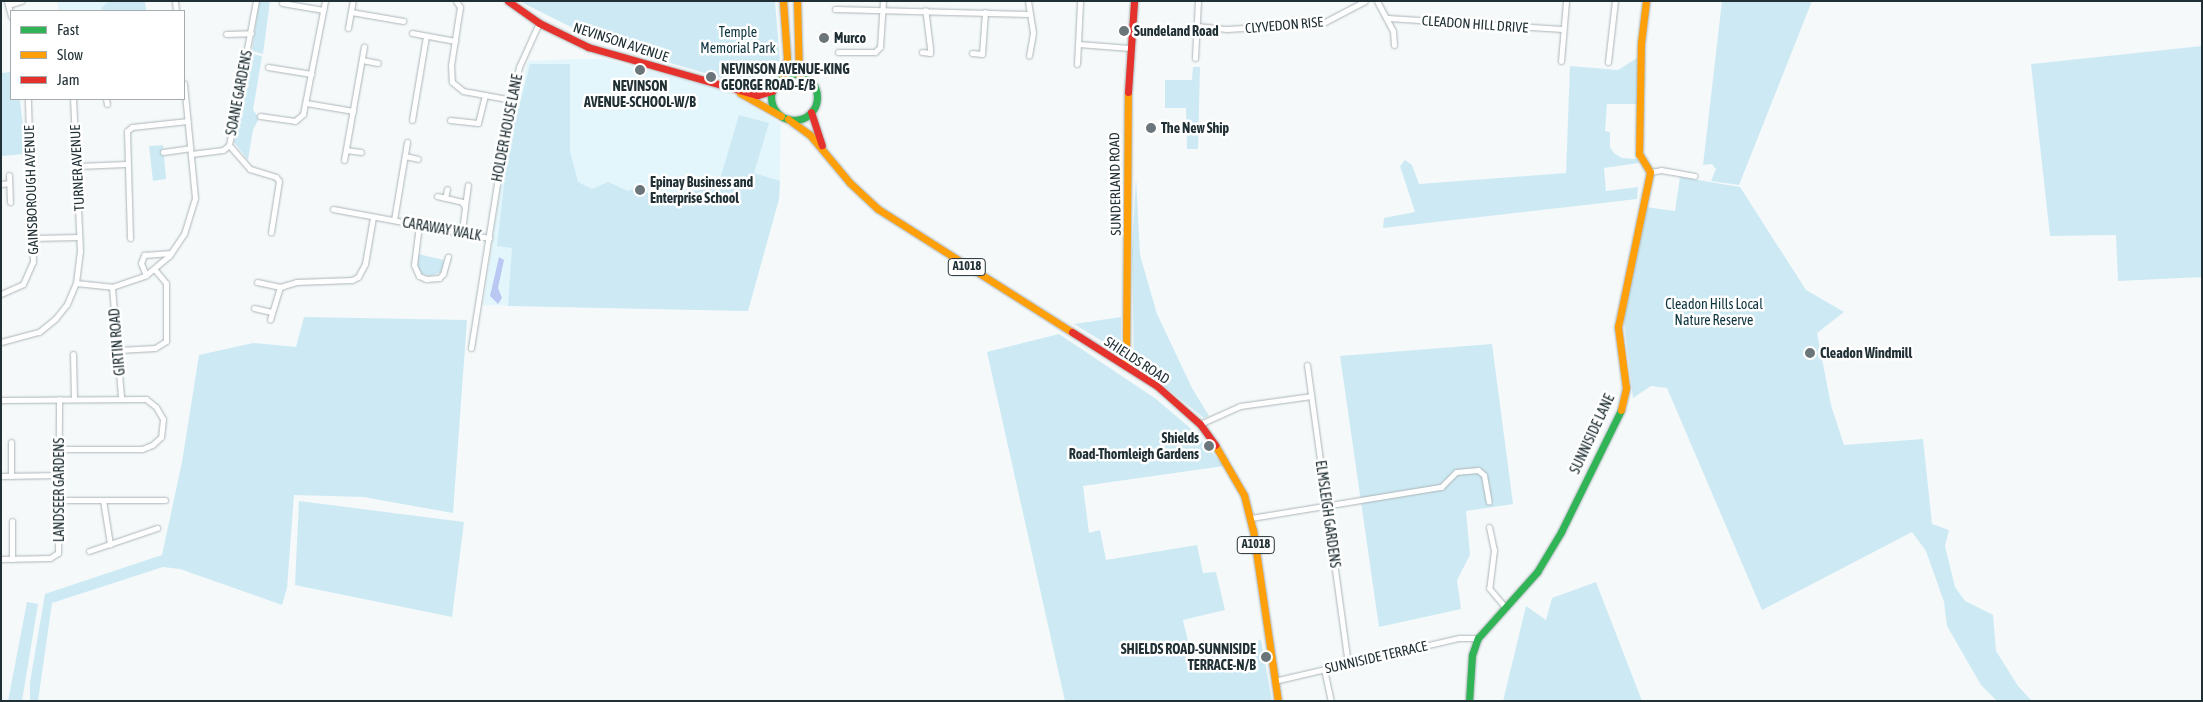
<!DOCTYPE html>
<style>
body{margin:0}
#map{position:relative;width:2203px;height:702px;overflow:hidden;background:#f5f9fa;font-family:"Asap Condensed",sans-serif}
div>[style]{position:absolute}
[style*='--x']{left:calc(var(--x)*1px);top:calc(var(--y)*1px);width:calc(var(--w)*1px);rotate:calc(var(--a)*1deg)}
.built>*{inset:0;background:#e3f6fc}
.green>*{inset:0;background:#cdeaf4}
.water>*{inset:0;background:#b9c8f2}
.roads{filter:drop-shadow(0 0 1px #acb5b8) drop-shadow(0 0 1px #acb5b8)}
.street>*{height:5px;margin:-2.5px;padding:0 2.5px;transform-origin:2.5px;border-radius:2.5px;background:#fefefe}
.fast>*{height:7px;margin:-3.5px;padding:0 3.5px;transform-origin:3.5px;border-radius:3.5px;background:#30b455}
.fast>.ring{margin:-3.5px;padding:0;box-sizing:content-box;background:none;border:7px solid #30b455;border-radius:50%}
.slow>*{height:7px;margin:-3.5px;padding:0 3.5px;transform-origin:3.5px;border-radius:3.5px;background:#ff9f0a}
.jam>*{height:7px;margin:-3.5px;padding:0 3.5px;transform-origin:3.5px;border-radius:3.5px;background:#e5322d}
.dots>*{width:14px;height:14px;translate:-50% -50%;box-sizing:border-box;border:2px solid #fff;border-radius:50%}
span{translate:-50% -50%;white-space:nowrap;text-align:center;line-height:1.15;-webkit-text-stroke:5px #fff;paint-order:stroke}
.shield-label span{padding:1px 4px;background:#fff;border:1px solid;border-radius:4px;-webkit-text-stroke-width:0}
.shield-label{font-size:12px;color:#203035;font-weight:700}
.street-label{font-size:14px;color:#203035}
.poi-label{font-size:14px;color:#203035;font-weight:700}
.left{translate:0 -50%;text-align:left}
.right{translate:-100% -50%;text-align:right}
.park-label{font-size:14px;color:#0d343f}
.frame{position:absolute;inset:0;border:2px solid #203035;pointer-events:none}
.legend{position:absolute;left:10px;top:10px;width:175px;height:90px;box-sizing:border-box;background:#fff;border:1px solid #a6acae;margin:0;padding:6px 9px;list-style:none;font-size:15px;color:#203035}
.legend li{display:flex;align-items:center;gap:10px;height:25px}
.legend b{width:25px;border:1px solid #a6acae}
</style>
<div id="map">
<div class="built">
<i style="clip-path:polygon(57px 1px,145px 1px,146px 11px,59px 11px)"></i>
<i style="clip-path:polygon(577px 59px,604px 59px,726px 91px,781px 124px,779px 199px,748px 311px,483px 305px,505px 154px,528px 61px)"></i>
</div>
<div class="green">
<i style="clip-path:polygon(109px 1px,145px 1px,146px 11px,104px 11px,101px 8px)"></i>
<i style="clip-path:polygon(259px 1px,270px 1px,263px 54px,252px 51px)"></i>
<i style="clip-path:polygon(519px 1px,775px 1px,780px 62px,766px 86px,755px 88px,603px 43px)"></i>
<i style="clip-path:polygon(1722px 1px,1812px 1px,1739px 185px,1711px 181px,1716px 169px,1712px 164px,1703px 165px)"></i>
<i style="clip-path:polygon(2202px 46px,2202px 277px,2118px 281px,2116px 235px,2050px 236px,2031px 64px)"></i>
<i style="clip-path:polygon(252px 54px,262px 56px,253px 110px,259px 118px,253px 130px,248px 160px,234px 142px)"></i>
<i style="clip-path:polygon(1637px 58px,1637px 104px,1607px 104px,1605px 131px,1610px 132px,1610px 147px,1614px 153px,1622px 158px,1638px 159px,1639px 163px,1604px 168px,1606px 191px,1638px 187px,1637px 199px,1383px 228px,1384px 218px,1415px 212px,1400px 166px,1405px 160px,1412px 165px,1419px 184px,1566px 173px,1570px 66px,1618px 70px)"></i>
<i style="clip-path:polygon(530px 64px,570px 64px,570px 151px,578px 182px,592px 189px,608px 182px,628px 191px,637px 187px,659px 199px,718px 186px,739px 115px,769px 123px,754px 173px,780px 181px,779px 199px,748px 311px,508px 306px,512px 248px,497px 246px,508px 149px)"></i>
<i style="clip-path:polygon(1193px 67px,1200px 67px,1198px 149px,1187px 149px,1186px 108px,1165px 108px,1165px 80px,1192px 80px)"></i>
<i style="clip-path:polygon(11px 72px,11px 99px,20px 99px,26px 154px,1px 156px,1px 73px)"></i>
<i style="clip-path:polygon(163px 145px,166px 179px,153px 181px,149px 146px)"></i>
<i style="clip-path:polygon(1680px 177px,1740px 187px,1806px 290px,1844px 312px,1817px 333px,1831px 405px,1844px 445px,1923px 439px,1932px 524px,1949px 530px,1945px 546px,1955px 587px,1965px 601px,1993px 615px,1996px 651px,2018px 686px,2032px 701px,1997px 701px,1981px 685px,1947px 626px,1944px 602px,1926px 551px,1912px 532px,1762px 610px,1667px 388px,1651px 386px,1633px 398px,1623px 314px,1646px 207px,1675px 211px)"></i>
<i style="clip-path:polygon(1136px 178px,1140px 255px,1157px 314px,1192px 388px,1209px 416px,1204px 418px,1134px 362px,1132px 251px)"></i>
<i style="clip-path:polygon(418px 254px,444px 260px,442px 272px,430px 276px,423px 274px,417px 268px)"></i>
<i style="clip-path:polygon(304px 317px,467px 320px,453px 513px,363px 497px,294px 495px,287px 588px,282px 605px,180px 569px,163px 567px,52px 603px,38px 701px,30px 701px,30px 682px,45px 594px,162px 555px,182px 462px,199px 355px,253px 343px,296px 347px)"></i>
<i style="clip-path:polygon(1121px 317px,1121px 345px,1115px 349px,1074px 324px)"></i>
<i style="clip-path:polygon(1059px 334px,1156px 399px,1189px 427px,1224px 466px,1083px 486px,1089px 533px,1100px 530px,1106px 560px,1197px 545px,1203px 573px,1216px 572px,1225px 610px,1183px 620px,1192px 658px,1261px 640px,1272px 701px,1065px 701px,987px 352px)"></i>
<i style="clip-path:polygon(1492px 344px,1513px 504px,1466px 511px,1470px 555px,1457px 580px,1461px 609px,1379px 627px,1340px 356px)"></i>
<i style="clip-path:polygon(299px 501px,464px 522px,452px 617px,295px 585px)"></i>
<i style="clip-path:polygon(1596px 582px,1642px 701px,1503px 701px,1526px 606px,1546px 620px,1552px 598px)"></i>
<i style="clip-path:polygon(27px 602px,38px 604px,22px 701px,8px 701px)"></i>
</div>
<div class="water">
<i style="clip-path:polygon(499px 257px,504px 260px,498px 288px,502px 298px,498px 304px,490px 296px)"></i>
</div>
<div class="roads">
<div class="street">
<i style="--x:7;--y:1;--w:16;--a:75"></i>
<i style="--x:175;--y:1;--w:10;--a:84"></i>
<i style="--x:456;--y:1;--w:7;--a:56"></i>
<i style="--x:460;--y:7;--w:59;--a:98.8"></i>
<i style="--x:451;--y:65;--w:17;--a:87"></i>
<i style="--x:452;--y:82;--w:14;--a:39"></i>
<i style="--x:463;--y:91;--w:50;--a:10.4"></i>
<i style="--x:1028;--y:1;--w:32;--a:81"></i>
<i style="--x:1033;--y:33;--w:23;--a:100"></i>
<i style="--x:1377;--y:1;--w:34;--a:62"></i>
<i style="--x:1393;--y:31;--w:14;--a:86"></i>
<i style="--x:282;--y:3;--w:42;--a:9.7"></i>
<i style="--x:8;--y:5;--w:14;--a:-17"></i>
<i style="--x:835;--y:9;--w:193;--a:1.5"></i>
<i style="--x:351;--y:12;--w:53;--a:9.8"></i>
<i style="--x:1388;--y:18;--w:175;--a:3.6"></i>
<i style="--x:1197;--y:26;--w:30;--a:6"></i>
<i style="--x:1227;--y:29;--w:96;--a:-3.6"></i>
<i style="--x:1323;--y:23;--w:47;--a:-27.6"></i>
<i style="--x:348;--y:28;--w:27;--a:-80"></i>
<i style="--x:412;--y:33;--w:44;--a:10.5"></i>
<i style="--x:226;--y:34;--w:25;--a:-2"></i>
<i style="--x:1078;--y:44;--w:52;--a:4.4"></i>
<i style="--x:838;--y:52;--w:37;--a:0"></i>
<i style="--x:875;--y:52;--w:7;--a:-45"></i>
<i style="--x:880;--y:47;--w:46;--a:-86.3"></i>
<i style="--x:922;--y:52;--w:8;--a:7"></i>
<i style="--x:930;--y:53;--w:5;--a:-90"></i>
<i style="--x:930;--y:48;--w:38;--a:-97"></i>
<i style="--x:972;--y:53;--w:10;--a:6"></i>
<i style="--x:982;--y:54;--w:42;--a:-85.9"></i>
<i style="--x:1195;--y:58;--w:57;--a:-87"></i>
<i style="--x:362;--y:60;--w:16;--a:11"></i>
<i style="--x:1561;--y:61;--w:60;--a:-85.2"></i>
<i style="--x:1608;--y:62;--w:61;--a:-83.5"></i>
<i style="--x:1077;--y:64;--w:62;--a:-87.2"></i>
<i style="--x:268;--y:67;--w:44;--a:9.2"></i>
<i style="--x:106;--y:99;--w:5;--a:79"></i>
<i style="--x:306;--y:103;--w:48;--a:9.7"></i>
<i style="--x:260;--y:116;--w:35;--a:8"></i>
<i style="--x:295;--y:121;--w:11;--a:-41"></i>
<i style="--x:303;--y:114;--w:115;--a:-79"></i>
<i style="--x:412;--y:120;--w:85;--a:-80.5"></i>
<i style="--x:450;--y:120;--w:28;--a:6"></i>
<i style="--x:478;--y:123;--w:29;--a:-76"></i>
<i style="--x:229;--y:145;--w:32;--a:49"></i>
<i style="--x:250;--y:169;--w:27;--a:17"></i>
<i style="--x:276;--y:177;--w:5;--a:53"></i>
<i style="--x:279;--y:181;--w:52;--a:98.9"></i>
<i style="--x:346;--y:150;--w:15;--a:8"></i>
<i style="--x:163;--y:152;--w:27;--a:-8"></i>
<i style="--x:191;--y:154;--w:32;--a:-7"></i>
<i style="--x:223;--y:150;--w:8;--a:-40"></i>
<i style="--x:229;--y:145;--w:147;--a:-79.4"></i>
<i style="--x:405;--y:156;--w:13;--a:13"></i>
<i style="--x:344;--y:160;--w:115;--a:-80"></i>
<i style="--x:78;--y:166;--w:48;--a:-2.4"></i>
<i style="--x:1650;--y:172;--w:11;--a:-10"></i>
<i style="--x:1661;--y:170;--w:34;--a:10"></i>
<i style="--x:9;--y:175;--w:27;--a:88"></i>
<i style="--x:1;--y:184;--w:8;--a:-7"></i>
<i style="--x:437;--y:196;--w:26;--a:13"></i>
<i style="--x:462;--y:202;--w:6;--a:59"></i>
<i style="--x:465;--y:207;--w:26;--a:97"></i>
<i style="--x:445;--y:198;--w:9;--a:-77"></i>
<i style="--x:465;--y:206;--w:21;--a:-82"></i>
<i style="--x:333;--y:209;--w:159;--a:10.5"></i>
<i style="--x:394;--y:220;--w:79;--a:-80.5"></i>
<i style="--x:419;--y:225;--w:40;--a:97.1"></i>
<i style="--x:414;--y:265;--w:12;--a:66"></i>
<i style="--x:419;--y:276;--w:8;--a:23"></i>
<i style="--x:426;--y:279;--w:13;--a:-4"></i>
<i style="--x:439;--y:278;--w:6;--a:-45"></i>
<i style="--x:443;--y:274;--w:18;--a:-74"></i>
<i style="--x:34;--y:238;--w:45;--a:-1.3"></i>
<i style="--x:130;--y:238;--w:107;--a:-91.6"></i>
<i style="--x:127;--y:131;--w:6;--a:-39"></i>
<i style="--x:132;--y:127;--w:56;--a:-6.1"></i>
<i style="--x:146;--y:275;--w:13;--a:-113"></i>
<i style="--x:141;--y:263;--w:9;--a:-69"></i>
<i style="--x:144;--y:255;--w:27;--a:-4"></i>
<i style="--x:257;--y:282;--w:24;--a:12"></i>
<i style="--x:280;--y:287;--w:34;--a:107"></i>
<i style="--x:76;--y:283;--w:36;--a:6"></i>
<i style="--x:112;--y:287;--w:36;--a:-19"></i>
<i style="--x:146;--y:275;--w:30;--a:-40"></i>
<i style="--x:169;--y:256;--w:27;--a:-56"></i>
<i style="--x:184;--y:234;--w:38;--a:-73"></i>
<i style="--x:195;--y:198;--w:115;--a:-95.5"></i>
<i style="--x:112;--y:287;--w:110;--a:85.3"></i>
<i style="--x:280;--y:287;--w:17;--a:-17"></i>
<i style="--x:296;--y:282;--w:56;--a:-2"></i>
<i style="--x:352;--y:280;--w:7;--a:-27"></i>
<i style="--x:358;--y:277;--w:15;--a:-62"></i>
<i style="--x:365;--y:264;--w:48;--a:-80.3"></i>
<i style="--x:1;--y:294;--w:24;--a:-24"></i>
<i style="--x:23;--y:284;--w:24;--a:-66"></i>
<i style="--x:33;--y:262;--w:163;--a:-91.8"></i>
<i style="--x:254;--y:308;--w:18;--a:13"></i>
<i style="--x:1;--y:342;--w:39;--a:-15"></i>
<i style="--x:39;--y:332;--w:21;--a:-39"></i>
<i style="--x:55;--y:319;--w:19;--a:-51"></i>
<i style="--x:67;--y:304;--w:23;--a:-67"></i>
<i style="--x:76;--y:283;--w:32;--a:-83"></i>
<i style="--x:80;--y:251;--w:152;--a:-92.6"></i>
<i style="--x:471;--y:348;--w:224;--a:-81"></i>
<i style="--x:506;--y:127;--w:61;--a:-77.8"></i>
<i style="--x:519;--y:67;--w:48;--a:-65.6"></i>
<i style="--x:119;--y:350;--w:36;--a:-3"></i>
<i style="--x:155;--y:348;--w:13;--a:-32"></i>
<i style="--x:166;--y:341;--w:58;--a:-90"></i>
<i style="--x:166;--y:283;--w:17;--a:-130"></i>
<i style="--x:73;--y:354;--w:44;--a:88.7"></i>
<i style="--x:1307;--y:365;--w:302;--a:82.2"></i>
<i style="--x:1;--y:400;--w:145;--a:-0.4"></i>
<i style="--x:146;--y:399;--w:13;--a:39"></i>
<i style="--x:156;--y:407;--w:14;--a:60"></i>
<i style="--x:163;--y:419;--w:18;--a:96"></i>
<i style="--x:161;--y:437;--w:12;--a:138"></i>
<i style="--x:152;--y:445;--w:11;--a:158"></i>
<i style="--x:142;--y:449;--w:82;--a:180"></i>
<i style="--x:1200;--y:424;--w:44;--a:-24.2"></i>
<i style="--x:1240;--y:406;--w:72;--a:-8"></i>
<i style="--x:11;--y:442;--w:34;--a:90"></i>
<i style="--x:1;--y:476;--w:59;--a:-1"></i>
<i style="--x:60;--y:500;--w:105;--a:0"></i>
<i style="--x:103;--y:500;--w:45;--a:81"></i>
<i style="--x:1251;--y:518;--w:193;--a:-9.3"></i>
<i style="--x:1441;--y:487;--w:21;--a:-45"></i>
<i style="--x:1456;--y:472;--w:22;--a:-5"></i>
<i style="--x:1478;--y:470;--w:8;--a:40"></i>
<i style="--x:1484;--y:475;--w:27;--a:80"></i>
<i style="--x:1489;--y:527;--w:24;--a:78"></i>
<i style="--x:1494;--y:550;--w:38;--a:97"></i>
<i style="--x:1489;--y:588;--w:25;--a:50"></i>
<i style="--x:89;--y:551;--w:72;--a:-18.7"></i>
<i style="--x:1;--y:559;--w:49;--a:-1.2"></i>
<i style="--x:50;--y:558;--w:9;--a:-32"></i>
<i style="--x:58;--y:553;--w:154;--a:-89.6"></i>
<i style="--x:12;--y:559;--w:38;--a:-90"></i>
<i style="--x:1324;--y:669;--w:33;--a:78"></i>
<i style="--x:1274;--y:681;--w:190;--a:-13.1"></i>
<i style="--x:1459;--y:638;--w:19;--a:0"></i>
</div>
<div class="fast">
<i class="ring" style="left:771px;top:74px;width:39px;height:39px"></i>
<i style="--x:1469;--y:701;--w:46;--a:-86.3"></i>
<i style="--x:1472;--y:655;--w:18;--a:-71"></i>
<i style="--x:1478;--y:638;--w:89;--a:-48.2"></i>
<i style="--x:1537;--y:572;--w:47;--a:-59"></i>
<i style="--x:1561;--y:532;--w:136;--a:-63.8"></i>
</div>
<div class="slow">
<i style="--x:783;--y:1;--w:57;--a:86"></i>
<i style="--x:787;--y:58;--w:19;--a:102"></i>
<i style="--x:797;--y:1;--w:74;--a:88.5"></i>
<i style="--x:740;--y:93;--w:47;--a:29.3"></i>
<i style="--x:788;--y:119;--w:27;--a:36"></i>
<i style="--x:810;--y:135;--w:62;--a:50.2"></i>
<i style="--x:850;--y:183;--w:38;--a:43"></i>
<i style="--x:878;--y:209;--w:230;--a:32.4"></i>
<i style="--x:1126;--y:366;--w:274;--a:-89.6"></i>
<i style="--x:1621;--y:410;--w:23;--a:-77"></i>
<i style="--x:1626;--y:388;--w:62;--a:-97.5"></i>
<i style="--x:1618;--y:327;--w:158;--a:-78.3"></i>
<i style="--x:1650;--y:172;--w:21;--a:-121"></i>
<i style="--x:1639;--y:154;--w:111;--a:-89"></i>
<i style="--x:1641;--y:43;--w:42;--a:-83.2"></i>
<i style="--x:1215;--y:445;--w:58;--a:59.9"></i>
<i style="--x:1244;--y:495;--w:36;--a:76"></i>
<i style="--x:1253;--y:530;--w:173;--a:81.7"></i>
</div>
<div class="jam">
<i style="--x:508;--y:1;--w:38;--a:35"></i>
<i style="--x:539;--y:23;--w:55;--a:26.1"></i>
<i style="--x:588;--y:47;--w:176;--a:15.9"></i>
<i style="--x:757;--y:95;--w:16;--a:-15"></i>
<i style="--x:1128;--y:92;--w:91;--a:-86.2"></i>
<i style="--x:811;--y:112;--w:35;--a:72"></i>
<i style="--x:1072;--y:332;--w:101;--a:32.4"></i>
<i style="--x:1157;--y:386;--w:57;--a:41.5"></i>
<i style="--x:1200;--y:424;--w:26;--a:54"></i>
</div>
</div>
<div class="dots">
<i style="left:1124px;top:31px;background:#6b767a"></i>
<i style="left:824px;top:38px;background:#6b767a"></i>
<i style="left:640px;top:70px;background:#6b767a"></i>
<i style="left:711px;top:77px;background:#6b767a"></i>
<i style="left:1151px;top:128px;background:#6b767a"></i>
<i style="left:640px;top:190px;background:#6b767a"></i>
<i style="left:1810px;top:353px;background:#6b767a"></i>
<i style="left:1209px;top:446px;background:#6b767a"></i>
<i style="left:1266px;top:657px;background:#6b767a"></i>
</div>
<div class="shield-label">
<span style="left:967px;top:267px">A1018</span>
<span style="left:1256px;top:545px">A1018</span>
</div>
<div class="street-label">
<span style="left:1475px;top:24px;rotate:4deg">CLEADON HILL DRIVE</span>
<span style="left:1284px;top:25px;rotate:-5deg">CLYVEDON RISE</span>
<span style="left:621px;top:42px;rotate:18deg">NEVINSON AVENUE</span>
<span style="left:239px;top:93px;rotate:-79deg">SOANE GARDENS</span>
<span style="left:507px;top:128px;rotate:-79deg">HOLDER HOUSE LANE</span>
<span style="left:77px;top:168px;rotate:-93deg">TURNER AVENUE</span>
<span style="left:1115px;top:184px;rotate:-91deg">SUNDERLAND ROAD</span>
<span style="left:31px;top:190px;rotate:-92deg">GAINSBOROUGH AVENUE</span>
<span style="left:442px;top:229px;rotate:10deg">CARAWAY WALK</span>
<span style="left:117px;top:342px;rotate:-95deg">GIRTIN ROAD</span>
<span style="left:1137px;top:360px;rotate:33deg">SHIELDS ROAD</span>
<span style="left:1592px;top:434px;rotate:-65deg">SUNNISIDE LANE</span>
<span style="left:59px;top:490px;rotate:-90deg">LANDSEER GARDENS</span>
<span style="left:1328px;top:514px;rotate:82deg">ELMSLEIGH GARDENS</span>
<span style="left:1376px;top:657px;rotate:-13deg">SUNNISIDE TERRACE</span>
</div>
<div class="poi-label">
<span class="left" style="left:1134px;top:31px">Sundeland Road</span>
<span class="left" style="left:834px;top:38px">Murco</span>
<span class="left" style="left:721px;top:77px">NEVINSON AVENUE-KING<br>GEORGE ROAD-E/B</span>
<span style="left:640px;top:94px">NEVINSON<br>AVENUE-SCHOOL-W/B</span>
<span class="left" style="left:1161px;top:128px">The New Ship</span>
<span class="left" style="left:650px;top:190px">Epinay Business and<br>Enterprise School</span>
<span class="left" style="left:1820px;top:353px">Cleadon Windmill</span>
<span class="right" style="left:1199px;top:446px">Shields<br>Road-Thornleigh Gardens</span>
<span class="right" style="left:1256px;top:657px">SHIELDS ROAD-SUNNISIDE<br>TERRACE-N/B</span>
</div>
<div class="park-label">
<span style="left:738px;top:40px">Temple<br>Memorial Park</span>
<span style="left:1714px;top:312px">Cleadon Hills Local<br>Nature Reserve</span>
</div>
<div class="frame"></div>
<ul class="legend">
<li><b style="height:6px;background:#30b455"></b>Fast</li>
<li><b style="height:6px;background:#ff9f0a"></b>Slow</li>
<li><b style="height:6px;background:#e5322d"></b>Jam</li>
</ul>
</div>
